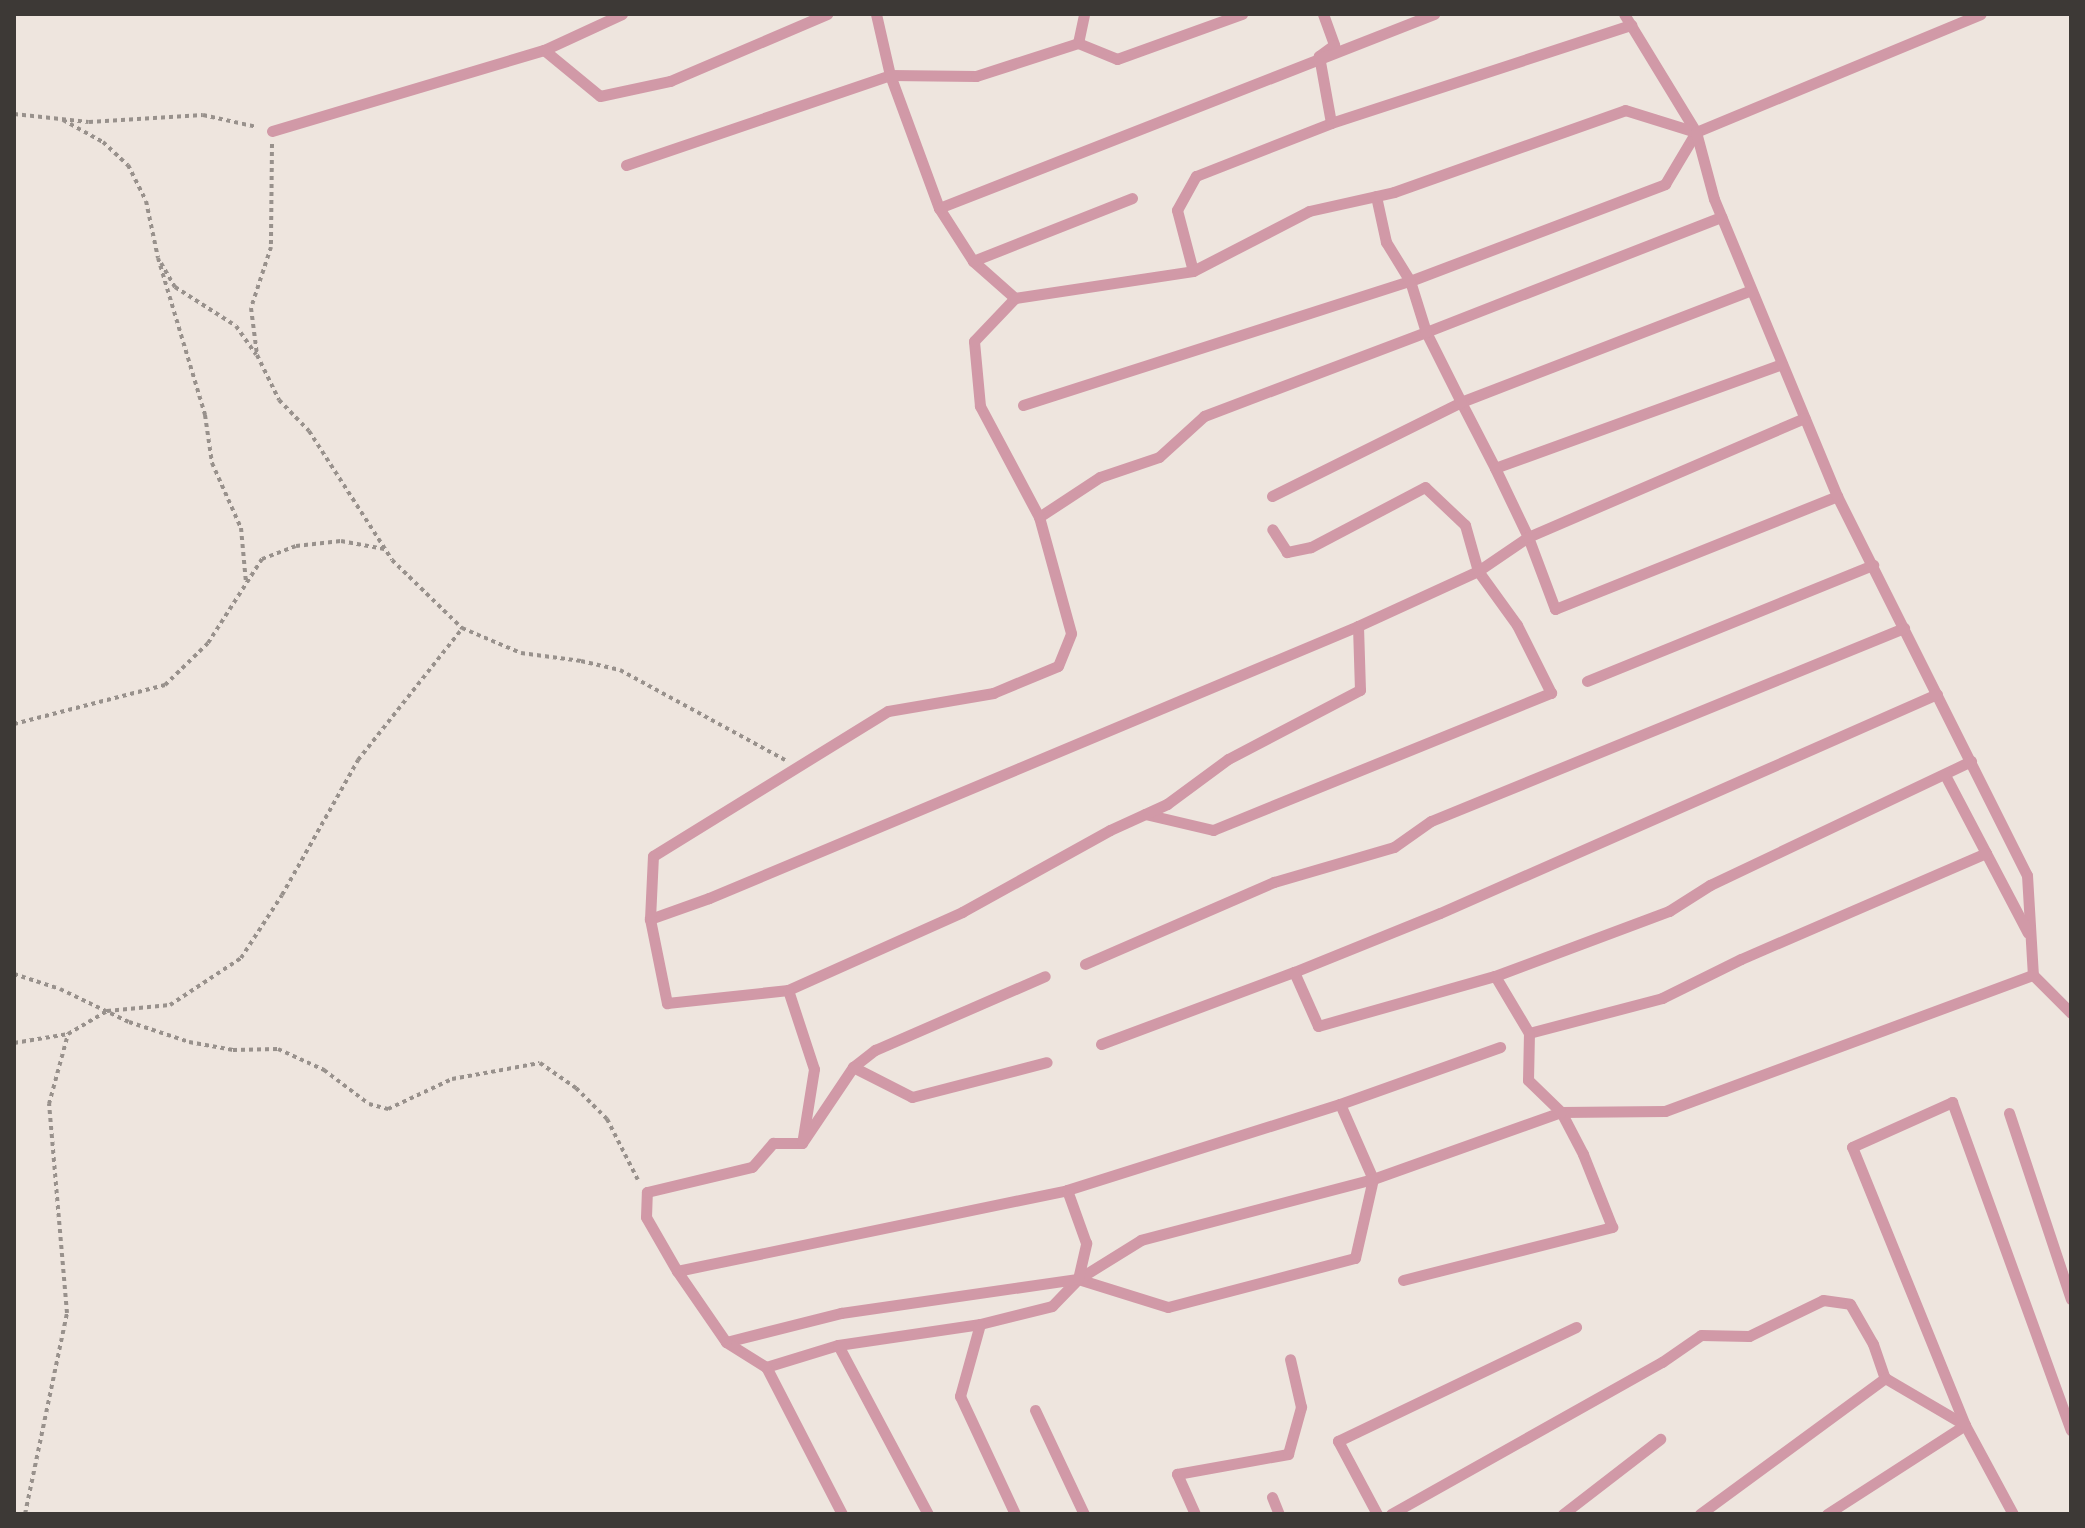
<!DOCTYPE html>
<style>
body{margin:0}
#map{position:relative;width:2085px;height:1528px;overflow:hidden;background:#eee5de;font-family:"DM Sans",sans-serif}
div>[style]{position:absolute}
[style*='--x']{left:calc(var(--x)*1px);top:calc(var(--y)*1px);width:calc(var(--w)*1px);rotate:calc(var(--a)*1deg)}
.path>*{height:4px;margin-top:-2px;transform-origin:0;background:repeating-linear-gradient(90deg,#98918c 0 4px,transparent 0 8px)}
.service>*{height:11px;margin:-5.5px;padding:0 5.5px;transform-origin:5.5px;border-radius:5.5px;background:#d199a7}
span{translate:-50% -50%;white-space:nowrap;text-align:center;line-height:1.15;-webkit-text-stroke:7px #fff;paint-order:stroke}
.frame{position:absolute;inset:0;border:16px solid #3d3936;pointer-events:none}
</style>
<div id="map">
<div class="path">
<i style="--x:14;--y:114;--w:75;--a:6.1"></i>
<i style="--x:89;--y:122;--w:114;--a:-3.5"></i>
<i style="--x:203;--y:115;--w:55;--a:12.5"></i>
<i style="--x:63;--y:120;--w:46;--a:28.8"></i>
<i style="--x:103;--y:142;--w:34;--a:43"></i>
<i style="--x:128;--y:165;--w:40;--a:63.4"></i>
<i style="--x:146;--y:201;--w:58;--a:78.1"></i>
<i style="--x:158;--y:258;--w:164;--a:73.3"></i>
<i style="--x:205;--y:415;--w:49;--a:81.7"></i>
<i style="--x:212;--y:463;--w:71;--a:66"></i>
<i style="--x:241;--y:528;--w:55;--a:84.8"></i>
<i style="--x:272;--y:144;--w:103;--a:90.6"></i>
<i style="--x:271;--y:247;--w:64;--a:108.2"></i>
<i style="--x:251;--y:308;--w:47;--a:82.7"></i>
<i style="--x:257;--y:355;--w:50;--a:63.9"></i>
<i style="--x:279;--y:400;--w:43;--a:45.9"></i>
<i style="--x:309;--y:431;--w:153;--a:57.2"></i>
<i style="--x:392;--y:560;--w:98;--a:44.2"></i>
<i style="--x:462;--y:628;--w:64;--a:23"></i>
<i style="--x:521;--y:653;--w:61;--a:7.6"></i>
<i style="--x:581;--y:661;--w:40;--a:13"></i>
<i style="--x:620;--y:670;--w:188;--a:28.6"></i>
<i style="--x:161;--y:263;--w:28;--a:60"></i>
<i style="--x:175;--y:287;--w:72;--a:32.6"></i>
<i style="--x:236;--y:326;--w:35;--a:55"></i>
<i style="--x:14;--y:724;--w:156;--a:-14.5"></i>
<i style="--x:165;--y:685;--w:60;--a:-44.3"></i>
<i style="--x:208;--y:643;--w:100;--a:-57.3"></i>
<i style="--x:262;--y:559;--w:36;--a:-21"></i>
<i style="--x:296;--y:546;--w:45;--a:-6.3"></i>
<i style="--x:341;--y:541;--w:44;--a:10.5"></i>
<i style="--x:14;--y:974;--w:48;--a:18.1"></i>
<i style="--x:60;--y:989;--w:76;--a:25.6"></i>
<i style="--x:129;--y:1022;--w:63;--a:18.4"></i>
<i style="--x:189;--y:1042;--w:45;--a:10.3"></i>
<i style="--x:233;--y:1050;--w:45;--a:-1.3"></i>
<i style="--x:278;--y:1049;--w:51;--a:24.5"></i>
<i style="--x:324;--y:1070;--w:56;--a:37.1"></i>
<i style="--x:369;--y:1104;--w:20;--a:15"></i>
<i style="--x:388;--y:1109;--w:71;--a:-25.1"></i>
<i style="--x:452;--y:1079;--w:89;--a:-10.3"></i>
<i style="--x:540;--y:1063;--w:44;--a:34.8"></i>
<i style="--x:576;--y:1088;--w:44;--a:45"></i>
<i style="--x:607;--y:1119;--w:68;--a:63.1"></i>
<i style="--x:14;--y:1043;--w:55;--a:-9.5"></i>
<i style="--x:68;--y:1034;--w:45;--a:-30.5"></i>
<i style="--x:107;--y:1011;--w:63;--a:-5.4"></i>
<i style="--x:170;--y:1005;--w:85;--a:-33.5"></i>
<i style="--x:241;--y:958;--w:75;--a:-56.9"></i>
<i style="--x:282;--y:895;--w:155;--a:-60.6"></i>
<i style="--x:358;--y:760;--w:167;--a:-51.6"></i>
<i style="--x:25;--y:1514;--w:205;--a:-78.2"></i>
<i style="--x:67;--y:1313;--w:210;--a:-94.9"></i>
<i style="--x:49;--y:1104;--w:73;--a:-74.8"></i>
</div>
<div class="service">
<i style="--x:876;--y:14;--w:63;--a:77.1"></i>
<i style="--x:890;--y:75;--w:142;--a:69.8"></i>
<i style="--x:939;--y:208;--w:63;--a:57.3"></i>
<i style="--x:973;--y:261;--w:56;--a:41.4"></i>
<i style="--x:1323;--y:14;--w:33;--a:70"></i>
<i style="--x:1334;--y:45;--w:19;--a:144"></i>
<i style="--x:1319;--y:56;--w:68;--a:79.8"></i>
<i style="--x:1624;--y:14;--w:138;--a:58.6"></i>
<i style="--x:1078;--y:43;--w:30;--a:-78"></i>
<i style="--x:544;--y:50;--w:86;--a:-24.8"></i>
<i style="--x:272;--y:131;--w:284;--a:-16.6"></i>
<i style="--x:544;--y:50;--w:72;--a:39.4"></i>
<i style="--x:600;--y:96;--w:72;--a:-12.1"></i>
<i style="--x:670;--y:81;--w:171;--a:-23.1"></i>
<i style="--x:626;--y:165;--w:279;--a:-18.8"></i>
<i style="--x:890;--y:75;--w:86;--a:0.7"></i>
<i style="--x:976;--y:76;--w:107;--a:-17.9"></i>
<i style="--x:1078;--y:43;--w:42;--a:22.3"></i>
<i style="--x:1117;--y:59;--w:133;--a:-19.8"></i>
<i style="--x:939;--y:208;--w:532;--a:-21.4"></i>
<i style="--x:973;--y:261;--w:171;--a:-21.6"></i>
<i style="--x:1193;--y:271;--w:63;--a:-104.7"></i>
<i style="--x:1177;--y:210;--w:39;--a:-61"></i>
<i style="--x:1196;--y:176;--w:145;--a:-21.4"></i>
<i style="--x:1331;--y:123;--w:316;--a:-18.1"></i>
<i style="--x:1782;--y:364;--w:305;--a:160.1"></i>
<i style="--x:1495;--y:468;--w:76;--a:64.4"></i>
<i style="--x:1528;--y:537;--w:77;--a:69.4"></i>
<i style="--x:1555;--y:609;--w:304;--a:-21.8"></i>
<i style="--x:1837;--y:496;--w:424;--a:63.4"></i>
<i style="--x:2027;--y:875;--w:100;--a:86.6"></i>
<i style="--x:1023;--y:405;--w:406;--a:-17.8"></i>
<i style="--x:1410;--y:281;--w:273;--a:-20.8"></i>
<i style="--x:1665;--y:184;--w:61;--a:-59.2"></i>
<i style="--x:1696;--y:132;--w:308;--a:-22.5"></i>
<i style="--x:1495;--y:468;--w:74;--a:-117.3"></i>
<i style="--x:1461;--y:402;--w:311;--a:-21.1"></i>
<i style="--x:1272;--y:496;--w:211;--a:-26.4"></i>
<i style="--x:1461;--y:402;--w:78;--a:-116.6"></i>
<i style="--x:1426;--y:332;--w:317;--a:-21.3"></i>
<i style="--x:1039;--y:517;--w:73;--a:-33.3"></i>
<i style="--x:1100;--y:477;--w:62;--a:-18.7"></i>
<i style="--x:1159;--y:457;--w:61;--a:-42.3"></i>
<i style="--x:1204;--y:416;--w:237;--a:-20.7"></i>
<i style="--x:1426;--y:332;--w:53;--a:-107.4"></i>
<i style="--x:1410;--y:281;--w:46;--a:-121.6"></i>
<i style="--x:1386;--y:242;--w:47;--a:-102.3"></i>
<i style="--x:1358;--y:626;--w:704;--a:157.26"></i>
<i style="--x:709;--y:898;--w:63;--a:160.4"></i>
<i style="--x:650;--y:919;--w:63;--a:-87.3"></i>
<i style="--x:653;--y:856;--w:276;--a:-31.7"></i>
<i style="--x:888;--y:711;--w:107;--a:-9.7"></i>
<i style="--x:993;--y:693;--w:70;--a:-22.6"></i>
<i style="--x:1058;--y:666;--w:35;--a:-68"></i>
<i style="--x:1071;--y:633;--w:120;--a:-105.4"></i>
<i style="--x:1039;--y:517;--w:126;--a:-118"></i>
<i style="--x:980;--y:406;--w:65;--a:-95.3"></i>
<i style="--x:974;--y:341;--w:59;--a:-46.4"></i>
<i style="--x:1015;--y:298;--w:180;--a:-8.6"></i>
<i style="--x:1193;--y:271;--w:131;--a:-27.3"></i>
<i style="--x:1309;--y:211;--w:87;--a:-12.6"></i>
<i style="--x:1394;--y:192;--w:245;--a:-19.5"></i>
<i style="--x:1625;--y:110;--w:74;--a:17.2"></i>
<i style="--x:1696;--y:132;--w:69;--a:75"></i>
<i style="--x:1714;--y:199;--w:321;--a:67.5"></i>
<i style="--x:1587;--y:681;--w:309;--a:-22.1"></i>
<i style="--x:1945;--y:775;--w:178;--a:62.3"></i>
<i style="--x:1145;--y:814;--w:70;--a:13.2"></i>
<i style="--x:1213;--y:830;--w:365;--a:-22.1"></i>
<i style="--x:1551;--y:693;--w:76;--a:-116.6"></i>
<i style="--x:1517;--y:625;--w:67;--a:-125.8"></i>
<i style="--x:1478;--y:571;--w:48;--a:-105.8"></i>
<i style="--x:1465;--y:525;--w:55;--a:-136.5"></i>
<i style="--x:1425;--y:487;--w:129;--a:152.2"></i>
<i style="--x:1311;--y:547;--w:25;--a:168"></i>
<i style="--x:1287;--y:552;--w:27;--a:-123"></i>
<i style="--x:650;--y:919;--w:86;--a:78.6"></i>
<i style="--x:667;--y:1003;--w:122;--a:-6.1"></i>
<i style="--x:788;--y:990;--w:191;--a:-24.1"></i>
<i style="--x:962;--y:912;--w:169;--a:-29"></i>
<i style="--x:1110;--y:830;--w:63;--a:-24.5"></i>
<i style="--x:1167;--y:804;--w:76;--a:-36.4"></i>
<i style="--x:1228;--y:759;--w:149;--a:-27.6"></i>
<i style="--x:1360;--y:690;--w:64;--a:-91.8"></i>
<i style="--x:1358;--y:626;--w:132;--a:-24.6"></i>
<i style="--x:1478;--y:571;--w:60;--a:-34.2"></i>
<i style="--x:1528;--y:537;--w:301;--a:-23.3"></i>
<i style="--x:1085;--y:964;--w:206;--a:-23.5"></i>
<i style="--x:1274;--y:882;--w:125;--a:-16.3"></i>
<i style="--x:1394;--y:847;--w:45;--a:-35.1"></i>
<i style="--x:1431;--y:821;--w:511;--a:-22.2"></i>
<i style="--x:1294;--y:972;--w:157;--a:-22"></i>
<i style="--x:1440;--y:913;--w:543;--a:-23.78"></i>
<i style="--x:1495;--y:976;--w:66;--a:59.2"></i>
<i style="--x:1529;--y:1033;--w:138;--a:-14.7"></i>
<i style="--x:1662;--y:998;--w:88;--a:-26.3"></i>
<i style="--x:1741;--y:959;--w:267;--a:-23.4"></i>
<i style="--x:788;--y:990;--w:83;--a:71.8"></i>
<i style="--x:814;--y:1069;--w:70;--a:99.1"></i>
<i style="--x:1101;--y:1044;--w:206;--a:-20.5"></i>
<i style="--x:1294;--y:972;--w:59;--a:66"></i>
<i style="--x:1318;--y:1026;--w:184;--a:-15.8"></i>
<i style="--x:1495;--y:976;--w:186;--a:-20.5"></i>
<i style="--x:1669;--y:911;--w:49;--a:-32.4"></i>
<i style="--x:1710;--y:885;--w:289;--a:-25.4"></i>
<i style="--x:853;--y:1067;--w:28;--a:-38"></i>
<i style="--x:875;--y:1050;--w:185;--a:-23.5"></i>
<i style="--x:1340;--y:1104;--w:82;--a:66.3"></i>
<i style="--x:1373;--y:1179;--w:200;--a:-19.6"></i>
<i style="--x:1561;--y:1112;--w:104;--a:-0.6"></i>
<i style="--x:1665;--y:1111;--w:392;--a:-20.3"></i>
<i style="--x:2033;--y:975;--w:54;--a:45"></i>
<i style="--x:2009;--y:1113;--w:196;--a:71.6"></i>
<i style="--x:677;--y:1271;--w:398;--a:-11.7"></i>
<i style="--x:1067;--y:1190;--w:286;--a:-17.5"></i>
<i style="--x:1340;--y:1104;--w:170;--a:-19.6"></i>
<i style="--x:1403;--y:1280;--w:216;--a:-14.2"></i>
<i style="--x:1612;--y:1227;--w:79;--a:-111.7"></i>
<i style="--x:1583;--y:1154;--w:47;--a:-117.6"></i>
<i style="--x:1561;--y:1112;--w:46;--a:-135.9"></i>
<i style="--x:1528;--y:1080;--w:47;--a:-88.8"></i>
<i style="--x:980;--y:1324;--w:74;--a:-14"></i>
<i style="--x:1052;--y:1306;--w:37;--a:-46"></i>
<i style="--x:1078;--y:1279;--w:94;--a:17.3"></i>
<i style="--x:1168;--y:1307;--w:193;--a:-14.7"></i>
<i style="--x:1355;--y:1258;--w:81;--a:-77.2"></i>
<i style="--x:1373;--y:1179;--w:240;--a:165.3"></i>
<i style="--x:1141;--y:1240;--w:74;--a:148.2"></i>
<i style="--x:726;--y:1342;--w:119;--a:-14.2"></i>
<i style="--x:841;--y:1313;--w:239;--a:-8.2"></i>
<i style="--x:1078;--y:1279;--w:37;--a:-77"></i>
<i style="--x:1086;--y:1243;--w:56;--a:-109.7"></i>
<i style="--x:838;--y:1345;--w:191;--a:62"></i>
<i style="--x:766;--y:1367;--w:75;--a:-17"></i>
<i style="--x:838;--y:1345;--w:144;--a:-8.4"></i>
<i style="--x:980;--y:1324;--w:75;--a:105.5"></i>
<i style="--x:960;--y:1396;--w:130;--a:65"></i>
<i style="--x:1035;--y:1410;--w:115;--a:64.8"></i>
<i style="--x:1272;--y:1497;--w:18;--a:68"></i>
<i style="--x:842;--y:1514;--w:165;--a:-117.3"></i>
<i style="--x:766;--y:1367;--w:47;--a:-148"></i>
<i style="--x:726;--y:1342;--w:86;--a:-124.6"></i>
<i style="--x:677;--y:1271;--w:62;--a:-119.9"></i>
<i style="--x:646;--y:1217;--w:25;--a:-88"></i>
<i style="--x:647;--y:1192;--w:108;--a:-13.4"></i>
<i style="--x:752;--y:1167;--w:32;--a:-49"></i>
<i style="--x:773;--y:1143;--w:29;--a:0"></i>
<i style="--x:802;--y:1143;--w:92;--a:-56.1"></i>
<i style="--x:853;--y:1067;--w:66;--a:27"></i>
<i style="--x:912;--y:1097;--w:139;--a:-14.5"></i>
<i style="--x:1195;--y:1514;--w:44;--a:-114.2"></i>
<i style="--x:1177;--y:1474;--w:113;--a:-10.2"></i>
<i style="--x:1288;--y:1454;--w:49;--a:-74.5"></i>
<i style="--x:1301;--y:1407;--w:49;--a:-102.9"></i>
<i style="--x:1377;--y:1514;--w:83;--a:-118.1"></i>
<i style="--x:1338;--y:1441;--w:264;--a:-25.6"></i>
<i style="--x:1391;--y:1514;--w:311;--a:-29.3"></i>
<i style="--x:1662;--y:1362;--w:47;--a:-34.7"></i>
<i style="--x:1701;--y:1335;--w:48;--a:1.2"></i>
<i style="--x:1749;--y:1336;--w:82;--a:-25.9"></i>
<i style="--x:1823;--y:1300;--w:27;--a:8"></i>
<i style="--x:1850;--y:1304;--w:46;--a:60.1"></i>
<i style="--x:1873;--y:1344;--w:36;--a:71"></i>
<i style="--x:1885;--y:1378;--w:93;--a:30.4"></i>
<i style="--x:1965;--y:1425;--w:101;--a:61.7"></i>
<i style="--x:1563;--y:1514;--w:123;--a:-37.7"></i>
<i style="--x:1700;--y:1514;--w:230;--a:-36.3"></i>
<i style="--x:1827;--y:1514;--w:164;--a:-32.8"></i>
<i style="--x:1965;--y:1425;--w:300;--a:-112.1"></i>
<i style="--x:1852;--y:1147;--w:110;--a:-24.2"></i>
<i style="--x:1952;--y:1102;--w:349;--a:70.1"></i>
</div>
<div class="frame"></div>
</div>
